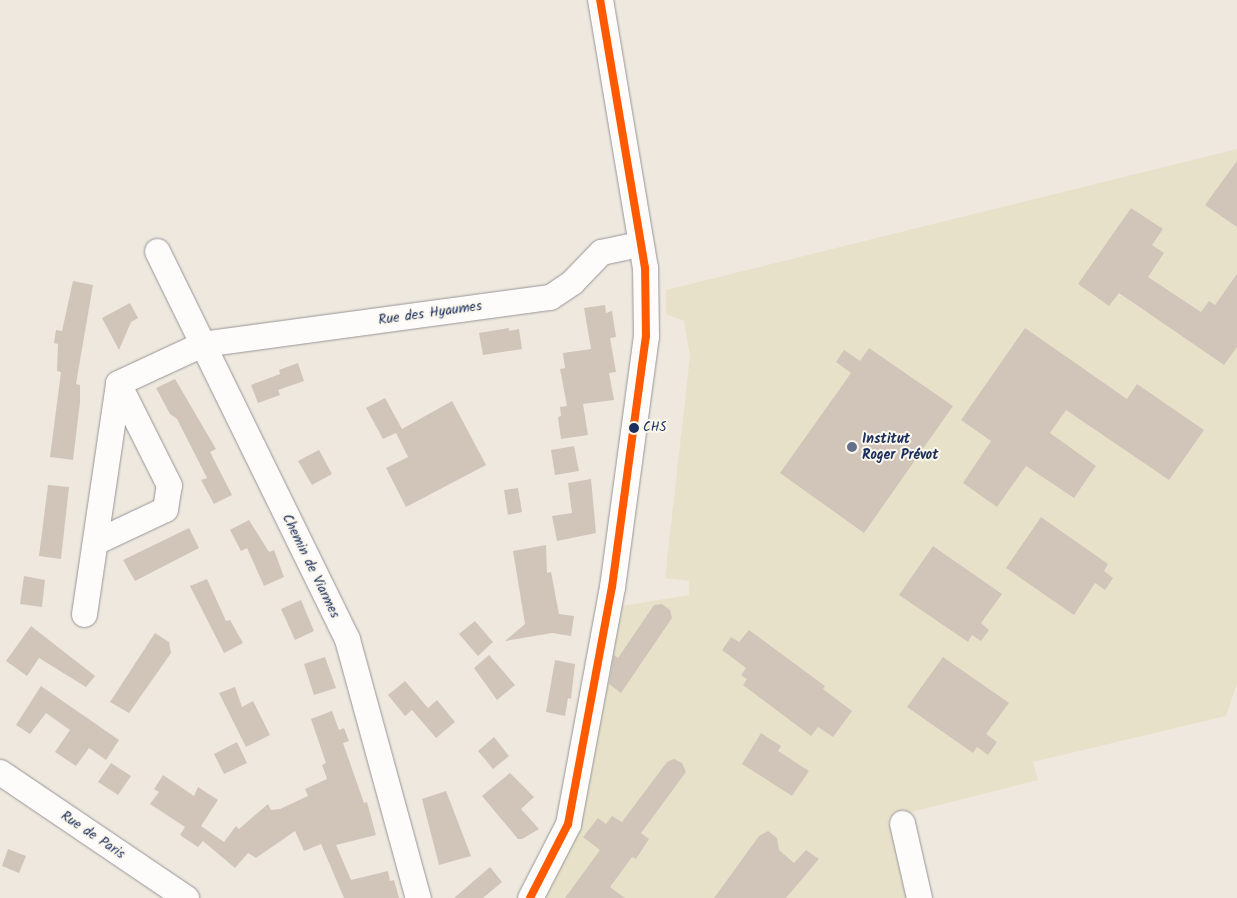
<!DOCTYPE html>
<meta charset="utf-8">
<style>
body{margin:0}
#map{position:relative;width:1237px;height:898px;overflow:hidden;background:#efe8de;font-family:Kalam,sans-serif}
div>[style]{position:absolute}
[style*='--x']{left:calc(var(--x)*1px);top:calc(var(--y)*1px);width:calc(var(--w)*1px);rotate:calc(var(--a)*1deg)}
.built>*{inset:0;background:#e8e1ca}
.building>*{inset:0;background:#d1c5ba}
.roads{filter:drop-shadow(0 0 1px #969698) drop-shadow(0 0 1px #969698)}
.minor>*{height:25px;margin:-12.5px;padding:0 12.5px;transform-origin:12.5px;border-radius:12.5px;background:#fdfcfa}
.bus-1>*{height:8px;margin:-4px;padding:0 4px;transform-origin:4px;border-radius:4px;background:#ff5a00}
.dots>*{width:14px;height:14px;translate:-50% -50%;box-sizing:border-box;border:2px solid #fbf7ec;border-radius:50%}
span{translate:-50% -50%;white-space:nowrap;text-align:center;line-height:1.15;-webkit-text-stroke:4px #fbf7ec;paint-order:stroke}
.bus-label{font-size:13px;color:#1b2f5e}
.left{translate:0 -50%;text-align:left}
.street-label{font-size:14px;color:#1b2f5e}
.poi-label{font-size:14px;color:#1b2f5e;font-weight:700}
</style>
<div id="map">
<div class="built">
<i style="clip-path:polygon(1237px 149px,1237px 684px,1226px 716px,1033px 762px,1038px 780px,888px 818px,907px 898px,542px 898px,583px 816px,622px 606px,689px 595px,689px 581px,665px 578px,690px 356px,684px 321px,666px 314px,666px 290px)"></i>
</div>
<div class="building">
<i style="clip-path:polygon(1237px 161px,1237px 227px,1205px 205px)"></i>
<i style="clip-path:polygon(1131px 208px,1163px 229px,1152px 245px,1164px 253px,1148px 277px,1201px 312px,1209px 301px,1215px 305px,1237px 274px,1237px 347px,1224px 365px,1119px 293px,1109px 306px,1078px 284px)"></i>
<i style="clip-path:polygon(73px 281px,93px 285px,76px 384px,80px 385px,80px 402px,73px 460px,50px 457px,61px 372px,57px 371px,58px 344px,54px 343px,56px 330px,62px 331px)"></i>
<i style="clip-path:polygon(130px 303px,138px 318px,131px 322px,119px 350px,102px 318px)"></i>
<i style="clip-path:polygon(605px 305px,606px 313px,612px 311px,616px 337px,610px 338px,616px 372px,609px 373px,614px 400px,583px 404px,588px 435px,561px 439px,558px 417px,561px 416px,560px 407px,567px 406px,560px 369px,565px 368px,563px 353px,591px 349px,584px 308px)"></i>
<i style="clip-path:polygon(509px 328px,509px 331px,519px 329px,522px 349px,483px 355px,479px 333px)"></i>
<i style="clip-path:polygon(1025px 328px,1127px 399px,1137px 384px,1204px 430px,1169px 480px,1066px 410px,1050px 433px,1096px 466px,1074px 498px,1026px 466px,997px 507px,963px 483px,991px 441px,961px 420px)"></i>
<i style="clip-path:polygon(869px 348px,953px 406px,864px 533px,780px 473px,851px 373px,836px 362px,844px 350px,860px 361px)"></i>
<i style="clip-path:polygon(298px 363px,304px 381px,278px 390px,280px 395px,258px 403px,251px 385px,280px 374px,279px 370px)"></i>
<i style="clip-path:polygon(175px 379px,216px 449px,210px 452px,232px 495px,214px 504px,201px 480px,207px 478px,177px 419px,170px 414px,156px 388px)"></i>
<i style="clip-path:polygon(385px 398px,402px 429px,452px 401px,486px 465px,406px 507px,386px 468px,408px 457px,396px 433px,383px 439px,366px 408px)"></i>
<i style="clip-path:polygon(574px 446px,579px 471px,555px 475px,551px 450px)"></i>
<i style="clip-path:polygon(319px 450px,332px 474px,312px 485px,298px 461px)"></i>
<i style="clip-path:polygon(591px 479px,596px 533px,557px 541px,552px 516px,572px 513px,568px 483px)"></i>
<i style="clip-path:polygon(48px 485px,69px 487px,61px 559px,39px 556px)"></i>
<i style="clip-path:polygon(518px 488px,522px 512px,508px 515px,504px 490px)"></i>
<i style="clip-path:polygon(1041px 517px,1108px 564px,1104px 571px,1113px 578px,1105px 590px,1095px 583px,1074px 615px,1006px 568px)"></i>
<i style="clip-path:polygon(249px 520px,269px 552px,274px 550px,284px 577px,264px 586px,247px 548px,241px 551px,230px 530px)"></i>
<i style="clip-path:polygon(189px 528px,199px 548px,135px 581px,123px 560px)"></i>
<i style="clip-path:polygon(546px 545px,547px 573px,551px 572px,559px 614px,574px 616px,571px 636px,552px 633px,505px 641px,525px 624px,513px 551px)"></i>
<i style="clip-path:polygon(933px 546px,1002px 594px,981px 623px,989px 630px,981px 641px,972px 635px,968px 642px,899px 595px)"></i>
<i style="clip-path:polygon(24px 576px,45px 580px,42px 607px,20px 604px)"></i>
<i style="clip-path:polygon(207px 579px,226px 621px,230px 620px,243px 643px,224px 653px,190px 586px)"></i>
<i style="clip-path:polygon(301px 600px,314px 631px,295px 640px,281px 609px)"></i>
<i style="clip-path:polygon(662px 604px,670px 610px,672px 618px,621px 693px,609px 684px,614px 655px,618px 658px,654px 605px)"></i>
<i style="clip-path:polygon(475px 621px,493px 642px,478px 656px,459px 634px)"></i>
<i style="clip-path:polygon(31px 626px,95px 676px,86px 687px,39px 658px,27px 676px,6px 661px)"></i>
<i style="clip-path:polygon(749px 630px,825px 686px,823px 689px,852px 711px,833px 737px,818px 727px,811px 736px,743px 685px,747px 679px,741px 675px,746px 668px,722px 650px,731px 637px,739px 642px)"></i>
<i style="clip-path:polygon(155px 633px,169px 642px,171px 653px,129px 713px,110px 702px)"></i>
<i style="clip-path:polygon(489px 655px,515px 685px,497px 700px,474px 668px)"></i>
<i style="clip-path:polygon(325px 657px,336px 688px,314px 695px,304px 664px)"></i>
<i style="clip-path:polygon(943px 657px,1009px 703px,986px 734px,997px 742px,988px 755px,977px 747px,973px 753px,907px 707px)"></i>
<i style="clip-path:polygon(555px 660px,575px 664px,571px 699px,568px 698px,565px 716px,546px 712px)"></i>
<i style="clip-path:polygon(405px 681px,428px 708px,437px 700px,455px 722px,436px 738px,412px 710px,405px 716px,388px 695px)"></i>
<i style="clip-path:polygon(41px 686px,119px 740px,106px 760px,89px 748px,76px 766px,55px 752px,70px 730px,46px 713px,30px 734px,16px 725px)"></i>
<i style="clip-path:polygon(235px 687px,242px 707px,253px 701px,270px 735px,246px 747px,219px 693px)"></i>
<i style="clip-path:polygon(332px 711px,339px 730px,344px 728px,349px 741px,343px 743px,364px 803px,367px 802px,376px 835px,336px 845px,351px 880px,388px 871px,390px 881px,394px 880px,399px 898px,344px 898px,321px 844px,304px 851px,295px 831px,256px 858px,248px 853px,235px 868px,203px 841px,198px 847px,180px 835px,185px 827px,150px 804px,159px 792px,154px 789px,163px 775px,194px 796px,198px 787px,218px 800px,201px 826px,224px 842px,236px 826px,239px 829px,268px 804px,271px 810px,280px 809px,308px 796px,305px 789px,327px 779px,322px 765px,326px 763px,311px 719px)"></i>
<i style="clip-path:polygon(761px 733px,781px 746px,778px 751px,809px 771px,792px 796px,742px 764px)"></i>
<i style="clip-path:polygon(494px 737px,509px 756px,493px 769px,478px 751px)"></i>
<i style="clip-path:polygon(237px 742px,247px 763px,224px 774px,214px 754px)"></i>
<i style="clip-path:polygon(674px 759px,682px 763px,686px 772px,641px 833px,649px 839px,636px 859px,632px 857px,610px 887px,625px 898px,565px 898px,600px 850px,583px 837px,598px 818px,606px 824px,612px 816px,622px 822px,667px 762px)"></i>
<i style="clip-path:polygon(111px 763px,131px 776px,118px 795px,98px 782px)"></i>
<i style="clip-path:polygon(510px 773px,534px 797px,521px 809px,539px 829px,522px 839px,518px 839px,482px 796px)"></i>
<i style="clip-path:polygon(446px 791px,471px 856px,439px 865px,422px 799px)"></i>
<i style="clip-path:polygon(768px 831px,777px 838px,779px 850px,794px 863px,806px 850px,819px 859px,786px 898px,714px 898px,759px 836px)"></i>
<i style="clip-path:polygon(8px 849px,26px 856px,19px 873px,2px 866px)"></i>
<i style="clip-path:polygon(490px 867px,502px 882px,483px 898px,454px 898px)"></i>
</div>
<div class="roads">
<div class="minor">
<i style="--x:157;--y:251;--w:432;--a:63.9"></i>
<i style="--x:347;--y:639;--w:269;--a:74.7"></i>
<i style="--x:95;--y:542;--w:77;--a:-25.2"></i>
<i style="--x:165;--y:509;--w:24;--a:-81"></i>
<i style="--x:169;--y:485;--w:114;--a:-116.6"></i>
<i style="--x:84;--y:614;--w:233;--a:-81.6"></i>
<i style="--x:118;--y:383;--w:93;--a:-24.9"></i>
<i style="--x:202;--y:344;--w:351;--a:-7.7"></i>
<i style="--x:550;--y:297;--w:27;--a:-34"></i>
<i style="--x:572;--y:282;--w:42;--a:-46"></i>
<i style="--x:601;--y:252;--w:40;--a:-12"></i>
<i style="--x:0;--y:772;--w:225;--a:34.1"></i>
<i style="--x:902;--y:823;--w:77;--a:77.2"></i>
<i style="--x:530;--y:898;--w:83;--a:-62.8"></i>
<i style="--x:568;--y:824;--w:241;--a:-79.5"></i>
<i style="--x:612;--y:587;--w:253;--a:-82.3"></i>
<i style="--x:646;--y:336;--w:68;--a:-90.8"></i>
<i style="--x:645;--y:268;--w:272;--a:-99.5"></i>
</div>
</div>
<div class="bus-1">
<i style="--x:530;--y:898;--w:83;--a:-62.8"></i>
<i style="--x:568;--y:824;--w:241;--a:-79.5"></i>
<i style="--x:612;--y:587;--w:253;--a:-82.3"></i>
<i style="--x:646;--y:336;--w:68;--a:-90.8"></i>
<i style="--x:645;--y:268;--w:272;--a:-99.5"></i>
</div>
<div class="dots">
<i style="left:634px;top:428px;background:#1b2f5e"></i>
<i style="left:852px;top:447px;background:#65708b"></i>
</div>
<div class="bus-label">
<span class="left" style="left:643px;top:428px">CHS</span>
</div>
<div class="street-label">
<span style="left:430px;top:313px;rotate:-8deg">Rue des Hyaumes</span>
<span style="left:311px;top:566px;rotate:64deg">Chemin de Viarmes</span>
<span style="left:93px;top:835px;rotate:34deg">Rue de Paris</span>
</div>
<div class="poi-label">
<span class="left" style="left:862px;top:447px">Institut<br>Roger Prévot</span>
</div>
</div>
